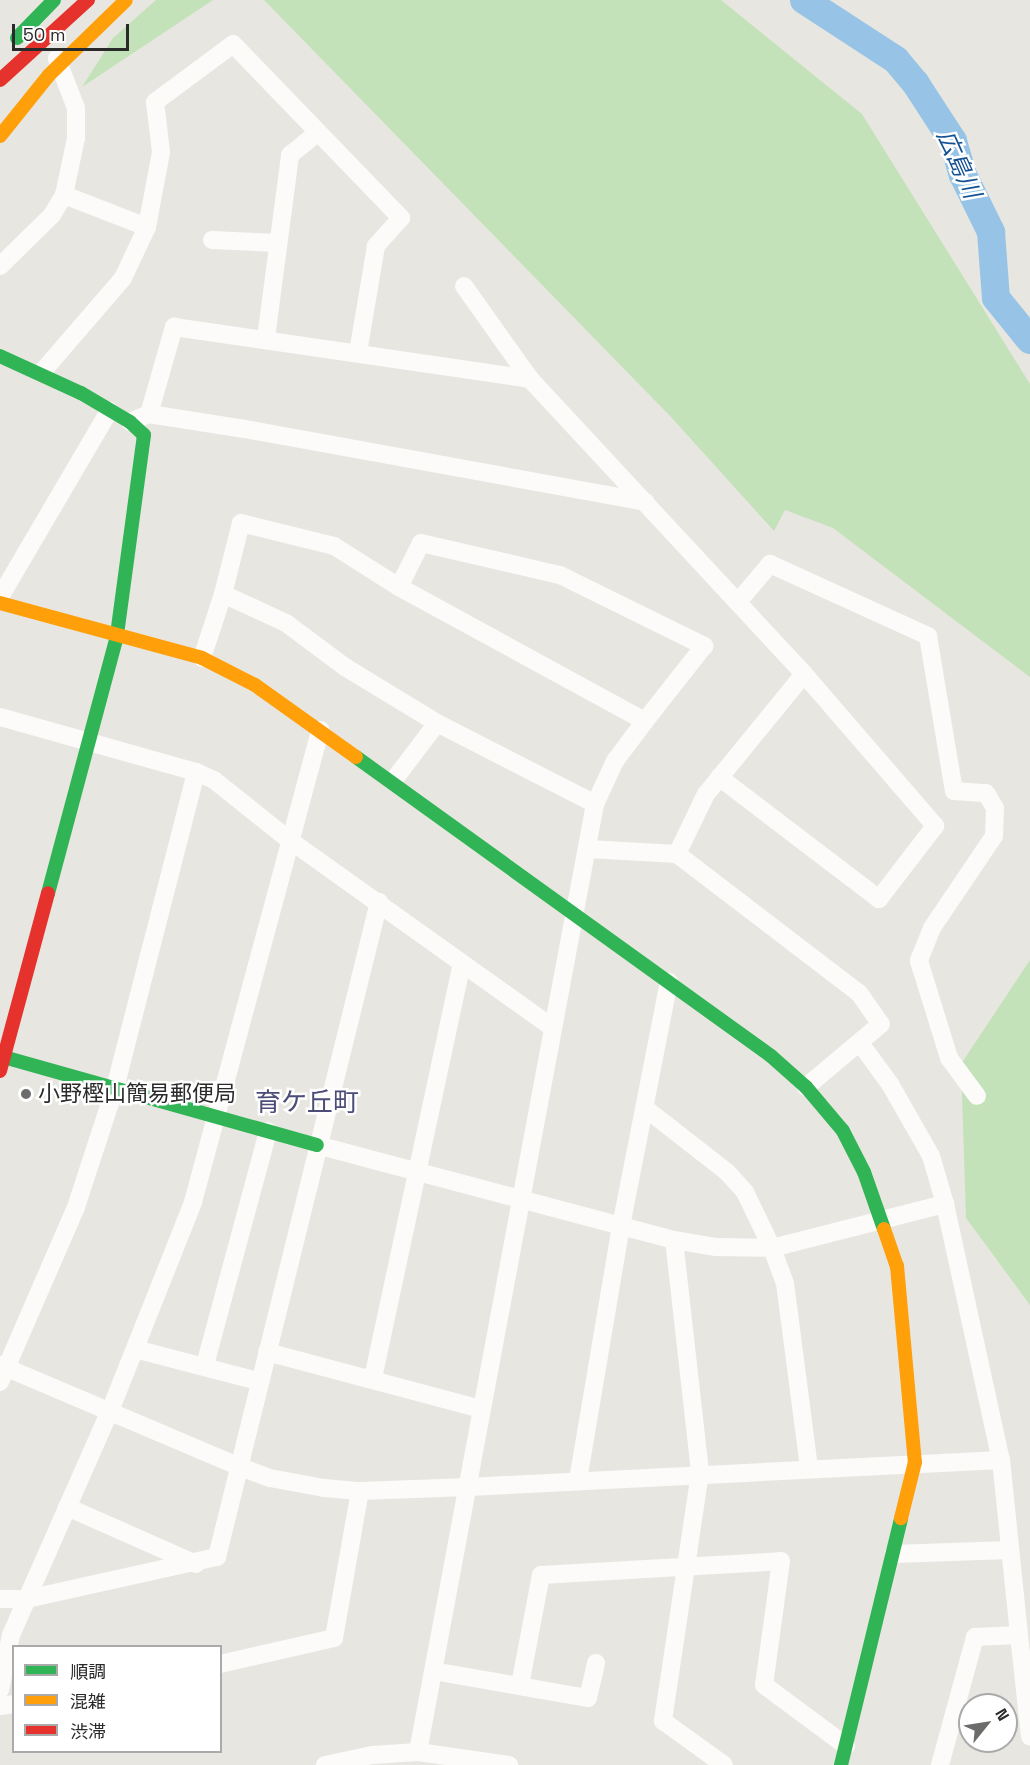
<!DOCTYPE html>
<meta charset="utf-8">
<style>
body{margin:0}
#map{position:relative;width:1030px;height:1765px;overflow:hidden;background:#e8e6e0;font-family:"Space Grotesk","Noto Sans JP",sans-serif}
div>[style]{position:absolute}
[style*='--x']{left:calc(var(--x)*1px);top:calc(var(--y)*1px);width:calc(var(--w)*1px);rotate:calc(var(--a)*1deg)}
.green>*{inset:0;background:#c4e2ba}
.river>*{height:28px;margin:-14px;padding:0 14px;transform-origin:14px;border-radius:14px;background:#97c4e6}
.street>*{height:18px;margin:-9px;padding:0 9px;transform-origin:9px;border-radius:9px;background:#fcfbfa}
.fast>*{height:14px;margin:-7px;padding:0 7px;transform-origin:7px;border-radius:7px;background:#30b455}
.slow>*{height:14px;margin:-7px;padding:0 7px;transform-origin:7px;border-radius:7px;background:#ff9f0a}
.jam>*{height:14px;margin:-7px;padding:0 7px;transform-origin:7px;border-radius:7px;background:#e5322d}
.dots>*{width:16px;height:16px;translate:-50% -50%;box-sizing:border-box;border:3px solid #fff;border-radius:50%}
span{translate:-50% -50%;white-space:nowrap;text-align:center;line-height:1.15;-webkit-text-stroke:5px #fff;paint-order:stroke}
.poi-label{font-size:22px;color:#2a2a2a}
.left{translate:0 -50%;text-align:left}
.water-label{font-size:24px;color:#145193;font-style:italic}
.quarter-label{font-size:26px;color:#4c4c78}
.legend{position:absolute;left:12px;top:1645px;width:210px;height:108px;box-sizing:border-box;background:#fff;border:2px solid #aaa;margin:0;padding:8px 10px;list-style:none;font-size:18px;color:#2a2a2a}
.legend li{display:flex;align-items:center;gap:12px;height:30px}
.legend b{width:30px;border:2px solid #aaa}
.north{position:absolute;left:958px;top:1693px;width:60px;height:60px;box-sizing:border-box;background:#fff;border:2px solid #aaa;border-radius:50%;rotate:60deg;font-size:16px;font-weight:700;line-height:24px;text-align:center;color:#2a2a2a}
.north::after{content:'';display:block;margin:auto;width:21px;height:27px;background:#6c6c6a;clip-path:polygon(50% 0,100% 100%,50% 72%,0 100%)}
.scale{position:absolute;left:12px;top:24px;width:117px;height:27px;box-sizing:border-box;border:3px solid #2a2a2a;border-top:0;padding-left:8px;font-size:18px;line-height:21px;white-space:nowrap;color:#2a2a2a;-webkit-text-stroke:4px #fff;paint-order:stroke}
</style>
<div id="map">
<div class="green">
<i style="clip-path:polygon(156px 0,213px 0,82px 87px,113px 38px)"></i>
<i style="clip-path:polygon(264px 0,721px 0,862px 114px,1030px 384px,1030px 677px,833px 528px,785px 510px,774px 531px,671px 417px)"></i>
<i style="clip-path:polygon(1030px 960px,1030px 1305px,966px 1218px,961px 1064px)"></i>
</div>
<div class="river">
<i style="--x:804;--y:0;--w:110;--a:33.1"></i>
<i style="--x:896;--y:60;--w:31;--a:50"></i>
<i style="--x:916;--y:84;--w:68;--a:57"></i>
<i style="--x:953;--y:141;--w:35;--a:74"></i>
<i style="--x:963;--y:175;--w:64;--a:63.8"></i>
<i style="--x:991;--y:232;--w:66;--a:85.7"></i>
<i style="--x:996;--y:298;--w:54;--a:51"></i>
</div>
<div class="street">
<i style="--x:64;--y:195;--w:89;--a:21.1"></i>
<i style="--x:212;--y:240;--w:66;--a:2.6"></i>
<i style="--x:0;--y:266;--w:73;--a:-44.4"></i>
<i style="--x:52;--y:215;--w:23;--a:-59"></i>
<i style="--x:64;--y:195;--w:58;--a:-78.1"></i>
<i style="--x:76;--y:138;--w:30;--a:-90"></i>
<i style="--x:76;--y:108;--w:53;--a:-111.2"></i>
<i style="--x:464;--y:286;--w:114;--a:54.6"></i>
<i style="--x:530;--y:379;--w:403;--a:47.1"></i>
<i style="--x:804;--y:674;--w:201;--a:49.2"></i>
<i style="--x:935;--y:826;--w:92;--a:127.5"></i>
<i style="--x:879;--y:899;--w:201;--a:-142.7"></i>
<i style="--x:266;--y:338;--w:185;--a:-82.5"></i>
<i style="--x:290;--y:155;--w:33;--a:-39"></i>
<i style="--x:42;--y:372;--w:124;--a:-49.2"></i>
<i style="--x:123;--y:278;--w:56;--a:-64.8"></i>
<i style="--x:147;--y:227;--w:76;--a:-79.4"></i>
<i style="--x:161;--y:152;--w:50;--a:-96.8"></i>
<i style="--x:155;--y:102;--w:97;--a:-36.6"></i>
<i style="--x:233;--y:44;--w:242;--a:46"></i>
<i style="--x:401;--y:218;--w:38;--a:132"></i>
<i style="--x:376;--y:246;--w:108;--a:99.6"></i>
<i style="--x:149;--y:414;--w:91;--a:-74"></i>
<i style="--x:174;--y:327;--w:360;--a:8.3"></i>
<i style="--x:130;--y:422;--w:21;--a:-23"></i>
<i style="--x:149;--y:414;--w:97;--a:8.9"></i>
<i style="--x:245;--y:429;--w:407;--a:10.3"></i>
<i style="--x:399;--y:587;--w:49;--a:-63.4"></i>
<i style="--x:421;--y:543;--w:143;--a:13"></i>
<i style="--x:560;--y:575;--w:161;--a:26.2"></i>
<i style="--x:704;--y:646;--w:95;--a:128.2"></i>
<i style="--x:223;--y:594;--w:73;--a:-75.8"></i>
<i style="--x:241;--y:523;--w:96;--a:13.9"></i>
<i style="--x:334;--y:546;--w:77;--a:32.2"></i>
<i style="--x:399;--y:587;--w:280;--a:28.6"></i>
<i style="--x:645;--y:721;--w:50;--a:126.9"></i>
<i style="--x:615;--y:761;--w:47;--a:114.9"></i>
<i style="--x:595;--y:804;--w:964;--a:100.58"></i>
<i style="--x:0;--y:597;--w:216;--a:-59.6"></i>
<i style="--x:738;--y:602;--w:50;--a:-49.9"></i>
<i style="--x:770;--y:564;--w:174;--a:24.5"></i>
<i style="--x:928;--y:636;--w:157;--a:80.5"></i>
<i style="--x:954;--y:791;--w:32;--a:4"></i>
<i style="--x:986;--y:793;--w:17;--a:59"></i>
<i style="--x:995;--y:808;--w:28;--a:92"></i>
<i style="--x:994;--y:836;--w:111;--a:124"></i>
<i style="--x:932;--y:928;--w:35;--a:112"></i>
<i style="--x:919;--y:961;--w:102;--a:72.8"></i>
<i style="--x:949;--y:1058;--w:47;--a:53.6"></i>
<i style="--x:202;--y:658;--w:67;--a:-71.8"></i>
<i style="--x:223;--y:594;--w:69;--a:24.7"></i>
<i style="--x:286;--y:623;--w:74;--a:36.7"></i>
<i style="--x:345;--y:667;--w:108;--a:31.3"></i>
<i style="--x:437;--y:723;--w:178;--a:27.1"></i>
<i style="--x:804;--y:674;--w:155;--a:129.2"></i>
<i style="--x:706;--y:794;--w:67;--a:115.8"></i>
<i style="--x:677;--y:854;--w:229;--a:37.4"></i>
<i style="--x:859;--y:993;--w:38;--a:55"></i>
<i style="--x:881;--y:1024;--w:98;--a:140"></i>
<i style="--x:0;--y:717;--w:204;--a:15.7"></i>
<i style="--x:196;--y:772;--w:20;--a:24"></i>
<i style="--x:214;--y:780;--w:95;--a:38.6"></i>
<i style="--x:288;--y:839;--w:325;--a:35.5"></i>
<i style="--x:393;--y:781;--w:73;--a:-52.8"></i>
<i style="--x:588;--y:849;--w:89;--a:3.2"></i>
<i style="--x:860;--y:1043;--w:51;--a:53.8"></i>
<i style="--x:890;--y:1084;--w:83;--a:60.3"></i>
<i style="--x:931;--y:1156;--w:50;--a:73.7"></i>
<i style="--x:645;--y:1108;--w:104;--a:38"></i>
<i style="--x:727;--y:1172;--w:27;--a:48"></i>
<i style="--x:745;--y:1192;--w:62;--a:64.3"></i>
<i style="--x:772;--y:1248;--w:37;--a:70"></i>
<i style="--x:785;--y:1283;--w:187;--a:82.6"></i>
<i style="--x:317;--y:1145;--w:369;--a:14.9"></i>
<i style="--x:674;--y:1240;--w:43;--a:9.5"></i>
<i style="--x:716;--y:1247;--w:56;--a:1"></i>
<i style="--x:772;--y:1248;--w:179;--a:-14.3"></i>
<i style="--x:945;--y:1204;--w:262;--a:77.7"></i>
<i style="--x:1001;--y:1460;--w:176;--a:84.1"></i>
<i style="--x:1019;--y:1635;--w:44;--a:177.4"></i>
<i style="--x:975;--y:1637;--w:133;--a:105.3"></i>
<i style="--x:674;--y:1240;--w:234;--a:83.6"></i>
<i style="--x:700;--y:1473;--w:251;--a:98.5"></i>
<i style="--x:663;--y:1721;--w:75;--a:35.8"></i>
<i style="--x:135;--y:1349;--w:127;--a:14.6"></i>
<i style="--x:267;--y:1352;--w:221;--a:14.9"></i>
<i style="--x:0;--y:1365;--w:259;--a:23"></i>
<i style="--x:238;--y:1466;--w:34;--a:21"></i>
<i style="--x:270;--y:1478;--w:55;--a:10.5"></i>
<i style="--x:324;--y:1488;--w:36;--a:5"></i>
<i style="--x:360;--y:1491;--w:108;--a:-2.1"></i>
<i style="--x:468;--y:1487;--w:534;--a:-2.9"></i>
<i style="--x:205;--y:1365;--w:242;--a:-74.9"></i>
<i style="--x:373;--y:1378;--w:423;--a:-77.9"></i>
<i style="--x:0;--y:1382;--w:191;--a:-66.5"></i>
<i style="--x:76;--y:1207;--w:125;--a:-71.9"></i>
<i style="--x:115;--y:1088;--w:326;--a:-75.6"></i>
<i style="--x:578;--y:1480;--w:258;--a:-80.4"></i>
<i style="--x:621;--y:1226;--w:249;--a:-78.9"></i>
<i style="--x:67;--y:1507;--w:141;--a:23.8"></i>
<i style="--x:894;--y:1554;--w:115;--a:-2"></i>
<i style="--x:0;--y:1599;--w:27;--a:0"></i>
<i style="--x:27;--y:1599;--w:195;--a:-12.5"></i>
<i style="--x:217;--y:1557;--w:675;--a:-76.11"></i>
<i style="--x:1019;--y:1635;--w:102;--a:83.8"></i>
<i style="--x:220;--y:1664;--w:117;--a:-12.8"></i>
<i style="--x:334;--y:1638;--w:149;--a:-80"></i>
<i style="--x:433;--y:1671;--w:157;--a:9.9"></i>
<i style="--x:588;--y:1698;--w:36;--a:-77"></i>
<i style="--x:520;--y:1685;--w:112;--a:-79.2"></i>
<i style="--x:541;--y:1575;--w:240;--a:-3.3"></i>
<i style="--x:781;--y:1561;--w:125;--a:97.8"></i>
<i style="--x:764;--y:1685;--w:102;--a:36.6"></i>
<i style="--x:0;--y:1690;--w:56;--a:-78.7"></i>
<i style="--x:11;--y:1635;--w:245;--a:-66.2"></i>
<i style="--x:110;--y:1411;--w:225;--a:-68.3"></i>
<i style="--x:193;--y:1202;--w:489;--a:-74.9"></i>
<i style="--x:0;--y:1706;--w:14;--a:-8"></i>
<i style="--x:325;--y:1765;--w:48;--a:-12"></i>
<i style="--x:372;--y:1755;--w:46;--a:-3.7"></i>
<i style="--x:418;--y:1752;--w:92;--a:8.1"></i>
</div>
<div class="fast">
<i style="--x:17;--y:38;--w:53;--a:-45.8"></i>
<i style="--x:0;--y:356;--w:89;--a:24.6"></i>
<i style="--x:81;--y:393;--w:57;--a:30.6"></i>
<i style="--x:130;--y:422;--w:19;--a:43"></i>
<i style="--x:144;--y:435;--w:203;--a:97.7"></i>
<i style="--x:117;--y:636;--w:266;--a:105"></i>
<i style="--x:356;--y:757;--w:511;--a:35.77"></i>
<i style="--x:771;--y:1056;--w:47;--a:41.5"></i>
<i style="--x:806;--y:1087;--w:57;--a:49.9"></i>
<i style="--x:843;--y:1131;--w:46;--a:62.9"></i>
<i style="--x:864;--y:1172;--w:60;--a:70.7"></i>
<i style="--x:0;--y:1056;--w:329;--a:15.7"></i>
<i style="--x:841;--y:1765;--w:254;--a:-76.3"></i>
</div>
<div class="slow">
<i style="--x:0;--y:136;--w:78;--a:-51.2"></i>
<i style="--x:49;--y:75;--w:107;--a:-44.2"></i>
<i style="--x:0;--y:603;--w:209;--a:15.2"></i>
<i style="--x:202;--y:658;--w:59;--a:27"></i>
<i style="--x:255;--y:685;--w:124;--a:35.5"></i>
<i style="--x:884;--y:1229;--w:39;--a:71"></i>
<i style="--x:897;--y:1266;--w:197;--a:84.8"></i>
<i style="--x:915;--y:1462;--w:58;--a:104"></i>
</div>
<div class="jam">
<i style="--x:0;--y:80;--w:119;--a:-42.3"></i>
<i style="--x:0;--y:1071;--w:184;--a:-74.9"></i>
</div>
<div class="dots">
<i style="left:26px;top:1094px;background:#6c6c6a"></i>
</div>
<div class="poi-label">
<span class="left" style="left:38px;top:1094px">小野樫山簡易郵便局</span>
</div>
<div class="water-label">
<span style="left:959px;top:164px;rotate:66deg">広島川</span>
</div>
<div class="quarter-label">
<span style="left:307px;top:1103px">育ケ丘町</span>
</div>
<ul class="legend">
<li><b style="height:8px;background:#30b455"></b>順調</li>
<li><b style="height:8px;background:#ff9f0a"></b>混雑</li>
<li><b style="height:8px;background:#e5322d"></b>渋滞</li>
</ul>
<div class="north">N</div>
<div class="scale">50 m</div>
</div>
